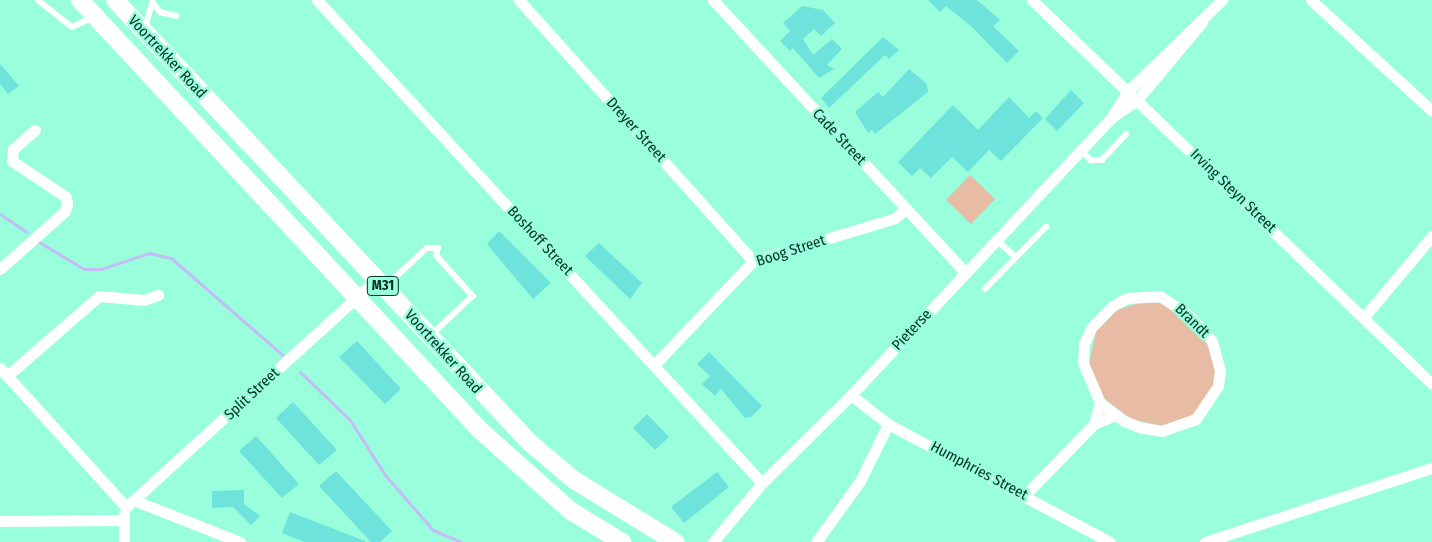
<!DOCTYPE html>
<style>
body{margin:0}
#map{position:relative;width:1432px;height:542px;overflow:hidden;background:#99fedc;font-family:"Fira Sans Condensed",sans-serif}
div>[style]{position:absolute}
[style*='--x']{left:calc(var(--x)*1px);top:calc(var(--y)*1px);width:calc(var(--w)*1px);rotate:calc(var(--a)*1deg)}
.green>*{inset:0;background:#e8bca4}
.stream>*{height:3px;margin:-1.5px;padding:0 1.5px;transform-origin:1.5px;border-radius:1.5px;background:#c3bcf7}
.building>*{inset:0;background:#6de3dc}
.lane>*{height:5.5px;margin:-2.75px;padding:0 2.75px;transform-origin:2.75px;border-radius:2.75px;background:#fff}
.street>*{height:11px;margin:-5.5px;padding:0 5.5px;transform-origin:5.5px;border-radius:5.5px;background:#fff}
.primary>*{height:18px;margin:-9px;padding:0 9px;transform-origin:9px;border-radius:9px;background:#fff}
span{translate:-50% -50%;white-space:nowrap;text-align:center;line-height:1.15;-webkit-text-stroke:5px #99fedc;paint-order:stroke}
.shield-label span{padding:1px 4px;background:#99fedc;border:1px solid;border-radius:4px;-webkit-text-stroke-width:0}
.shield-label{font-size:14px;color:#013024;font-weight:700}
.street-label{font-size:15px;color:#013024}
</style>
<div id="map">
<div class="green">
<i style="clip-path:polygon(970px 175px,995px 199px,971px 224px,946px 200px)"></i>
<i style="clip-path:polygon(1145px 301px,1165px 304px,1184px 317px,1207px 339px,1216px 363px,1215px 387px,1193px 415px,1162px 426px,1131px 419px,1107px 401px,1097px 390px,1089px 366px,1096px 331px,1117px 310px)"></i>
</div>
<div class="stream">
<i style="--x:0;--y:214;--w:32;--a:34"></i>
<i style="--x:39;--y:242;--w:52;--a:31"></i>
<i style="--x:84;--y:269;--w:17;--a:0"></i>
<i style="--x:101;--y:269;--w:51;--a:-18.4"></i>
<i style="--x:149;--y:253;--w:23;--a:13"></i>
<i style="--x:171;--y:258;--w:151;--a:41"></i>
<i style="--x:300;--y:372;--w:69;--a:43.8"></i>
<i style="--x:350;--y:420;--w:65;--a:57.5"></i>
<i style="--x:385;--y:475;--w:73;--a:48.9"></i>
<i style="--x:433;--y:530;--w:30;--a:23"></i>
</div>
<div class="building">
<i style="clip-path:polygon(928px 0,977px 0,1000px 20px,993px 26px,1019px 51px,1007px 63px,972px 27px,946px 6px,940px 12px)"></i>
<i style="clip-path:polygon(802px 6px,823px 10px,835px 23px,821px 36px,814px 29px,803px 39px,813px 55px,832px 39px,842px 49px,827px 65px,834px 69px,819px 78px,793px 48px,790px 51px,780px 41px,790px 31px,783px 23px)"></i>
<i style="clip-path:polygon(883px 37px,899px 50px,889px 59px,885px 55px,829px 108px,821px 98px)"></i>
<i style="clip-path:polygon(0 64px,19px 86px,8px 94px,0 84px)"></i>
<i style="clip-path:polygon(909px 69px,927px 84px,928px 92px,875px 134px,872px 130px,868px 133px,855px 112px,878px 92px,883px 97px)"></i>
<i style="clip-path:polygon(1071px 90px,1084px 103px,1057px 131px,1045px 119px)"></i>
<i style="clip-path:polygon(1009px 97px,1029px 118px,1036px 111px,1043px 118px,1001px 161px,989px 150px,968px 172px,952px 157px,931px 178px,920px 168px,912px 176px,898px 162px,953px 105px,978px 130px)"></i>
<i style="clip-path:polygon(499px 231px,551px 283px,533px 299px,487px 244px)"></i>
<i style="clip-path:polygon(599px 243px,642px 283px,630px 299px,585px 256px)"></i>
<i style="clip-path:polygon(357px 341px,401px 389px,385px 404px,339px 357px)"></i>
<i style="clip-path:polygon(709px 352px,762px 406px,751px 417px,745px 418px,721px 389px,715px 396px,702px 384px,710px 376px,697px 364px)"></i>
<i style="clip-path:polygon(293px 402px,337px 450px,319px 465px,276px 418px)"></i>
<i style="clip-path:polygon(647px 414px,669px 437px,655px 450px,633px 428px)"></i>
<i style="clip-path:polygon(256px 436px,299px 484px,282px 498px,239px 451px)"></i>
<i style="clip-path:polygon(336px 471px,392px 531px,380px 542px,371px 542px,319px 486px)"></i>
<i style="clip-path:polygon(717px 472px,729px 487px,684px 523px,671px 507px)"></i>
<i style="clip-path:polygon(244px 490px,244px 504px,260px 516px,251px 525px,233px 507px,212px 508px,212px 491px)"></i>
<i style="clip-path:polygon(290px 512px,365px 541px,365px 542px,305px 542px,282px 533px)"></i>
</div>
<div class="lane">
<i style="--x:38;--y:0;--w:43;--a:38.5"></i>
<i style="--x:72;--y:27;--w:23;--a:-25"></i>
<i style="--x:153;--y:2;--w:12;--a:55"></i>
<i style="--x:160;--y:12;--w:17;--a:13"></i>
<i style="--x:145;--y:28;--w:29;--a:-74"></i>
<i style="--x:1081;--y:150;--w:14;--a:45"></i>
<i style="--x:1091;--y:160;--w:11;--a:0"></i>
<i style="--x:1102;--y:160;--w:35;--a:-47"></i>
<i style="--x:997;--y:240;--w:25;--a:42"></i>
<i style="--x:386;--y:286;--w:56;--a:-42.8"></i>
<i style="--x:427;--y:248;--w:11;--a:0"></i>
<i style="--x:438;--y:248;--w:8;--a:97"></i>
<i style="--x:437;--y:256;--w:54;--a:48"></i>
<i style="--x:473;--y:296;--w:57;--a:136.4"></i>
<i style="--x:985;--y:289;--w:87;--a:-45.5"></i>
</div>
<div class="street">
<i style="--x:317;--y:0;--w:657;--a:47.34"></i>
<i style="--x:519;--y:0;--w:351;--a:48.1"></i>
<i style="--x:713;--y:0;--w:372;--a:47.2"></i>
<i style="--x:1032;--y:0;--w:554;--a:43.83"></i>
<i style="--x:1311;--y:0;--w:164;--a:42.5"></i>
<i style="--x:1115;--y:115;--w:27;--a:-34"></i>
<i style="--x:1137;--y:100;--w:102;--a:-50.2"></i>
<i style="--x:0;--y:269;--w:87;--a:-41.7"></i>
<i style="--x:65;--y:211;--w:7;--a:-74"></i>
<i style="--x:67;--y:204;--w:7;--a:-98"></i>
<i style="--x:66;--y:197;--w:65;--a:-146.3"></i>
<i style="--x:12;--y:161;--w:12;--a:-85"></i>
<i style="--x:13;--y:149;--w:29;--a:-41"></i>
<i style="--x:1364;--y:317;--w:106;--a:-50"></i>
<i style="--x:654;--y:365;--w:144;--a:-46.4"></i>
<i style="--x:753;--y:261;--w:148;--a:-16.8"></i>
<i style="--x:895;--y:218;--w:13;--a:-42"></i>
<i style="--x:0;--y:368;--w:188;--a:47.8"></i>
<i style="--x:7;--y:376;--w:122;--a:-41"></i>
<i style="--x:99;--y:296;--w:45;--a:5.1"></i>
<i style="--x:144;--y:300;--w:15;--a:-20"></i>
<i style="--x:851;--y:395;--w:47;--a:38.1"></i>
<i style="--x:888;--y:424;--w:251;--a:28"></i>
<i style="--x:1094;--y:424;--w:22;--a:-74"></i>
<i style="--x:1100;--y:403;--w:43;--a:-113"></i>
<i style="--x:1083;--y:363;--w:19;--a:-87"></i>
<i style="--x:1084;--y:344;--w:17;--a:-66"></i>
<i style="--x:1091;--y:328;--w:30;--a:-46"></i>
<i style="--x:1112;--y:306;--w:17;--a:-28"></i>
<i style="--x:1127;--y:298;--w:33;--a:-3"></i>
<i style="--x:1160;--y:296;--w:36;--a:34"></i>
<i style="--x:1190;--y:316;--w:33;--a:49"></i>
<i style="--x:1212;--y:341;--w:31;--a:75"></i>
<i style="--x:1220;--y:371;--w:15;--a:98"></i>
<i style="--x:1218;--y:386;--w:40;--a:124"></i>
<i style="--x:1196;--y:419;--w:36;--a:161"></i>
<i style="--x:1162;--y:431;--w:20;--a:-171"></i>
<i style="--x:1142;--y:428;--w:19;--a:-159"></i>
<i style="--x:1124;--y:421;--w:30;--a:-143"></i>
<i style="--x:1025;--y:495;--w:99;--a:-45.8"></i>
<i style="--x:1094;--y:424;--w:23;--a:-23"></i>
<i style="--x:136;--y:501;--w:112;--a:21.5"></i>
<i style="--x:126;--y:507;--w:339;--a:-42.3"></i>
<i style="--x:124;--y:514;--w:28;--a:90"></i>
<i style="--x:0;--y:521;--w:124;--a:-0.5"></i>
<i style="--x:713;--y:542;--w:77;--a:-50.3"></i>
<i style="--x:762;--y:483;--w:125;--a:-44.7"></i>
<i style="--x:851;--y:395;--w:380;--a:-46.8"></i>
<i style="--x:1111;--y:118;--w:32;--a:-58"></i>
<i style="--x:1128;--y:91;--w:131;--a:-44.1"></i>
<i style="--x:816;--y:542;--w:75;--a:-54.2"></i>
<i style="--x:860;--y:481;--w:64;--a:-63.8"></i>
<i style="--x:1205;--y:542;--w:239;--a:-18.1"></i>
</div>
<div class="primary">
<i style="--x:80;--y:0;--w:587;--a:47.07"></i>
<i style="--x:480;--y:430;--w:122;--a:41.7"></i>
<i style="--x:571;--y:511;--w:60;--a:31.3"></i>
<i style="--x:115;--y:0;--w:606;--a:46.87"></i>
<i style="--x:529;--y:442;--w:59;--a:40.2"></i>
<i style="--x:574;--y:480;--w:119;--a:31.5"></i>
</div>
<div class="shield-label">
<span style="left:383px;top:286px">M31</span>
</div>
<div class="street-label">
<span style="left:167px;top:57px;rotate:47deg">Voortrekker Road</span>
<span style="left:636px;top:130px;rotate:48deg">Dreyer Street</span>
<span style="left:839px;top:137px;rotate:47deg">Cade Street</span>
<span style="left:1233px;top:191px;rotate:44deg">Irving Steyn Street</span>
<span style="left:540px;top:241px;rotate:47deg">Boshoff Street</span>
<span style="left:791px;top:251px;rotate:-18deg">Boog Street</span>
<span style="left:1192px;top:321px;rotate:44deg">Brandt</span>
<span style="left:912px;top:330px;rotate:-47deg">Pieterse</span>
<span style="left:443px;top:352px;rotate:48deg">Voortrekker Road</span>
<span style="left:252px;top:394px;rotate:-43deg">Split Street</span>
<span style="left:979px;top:471px;rotate:28deg">Humphries Street</span>
</div>
</div>
